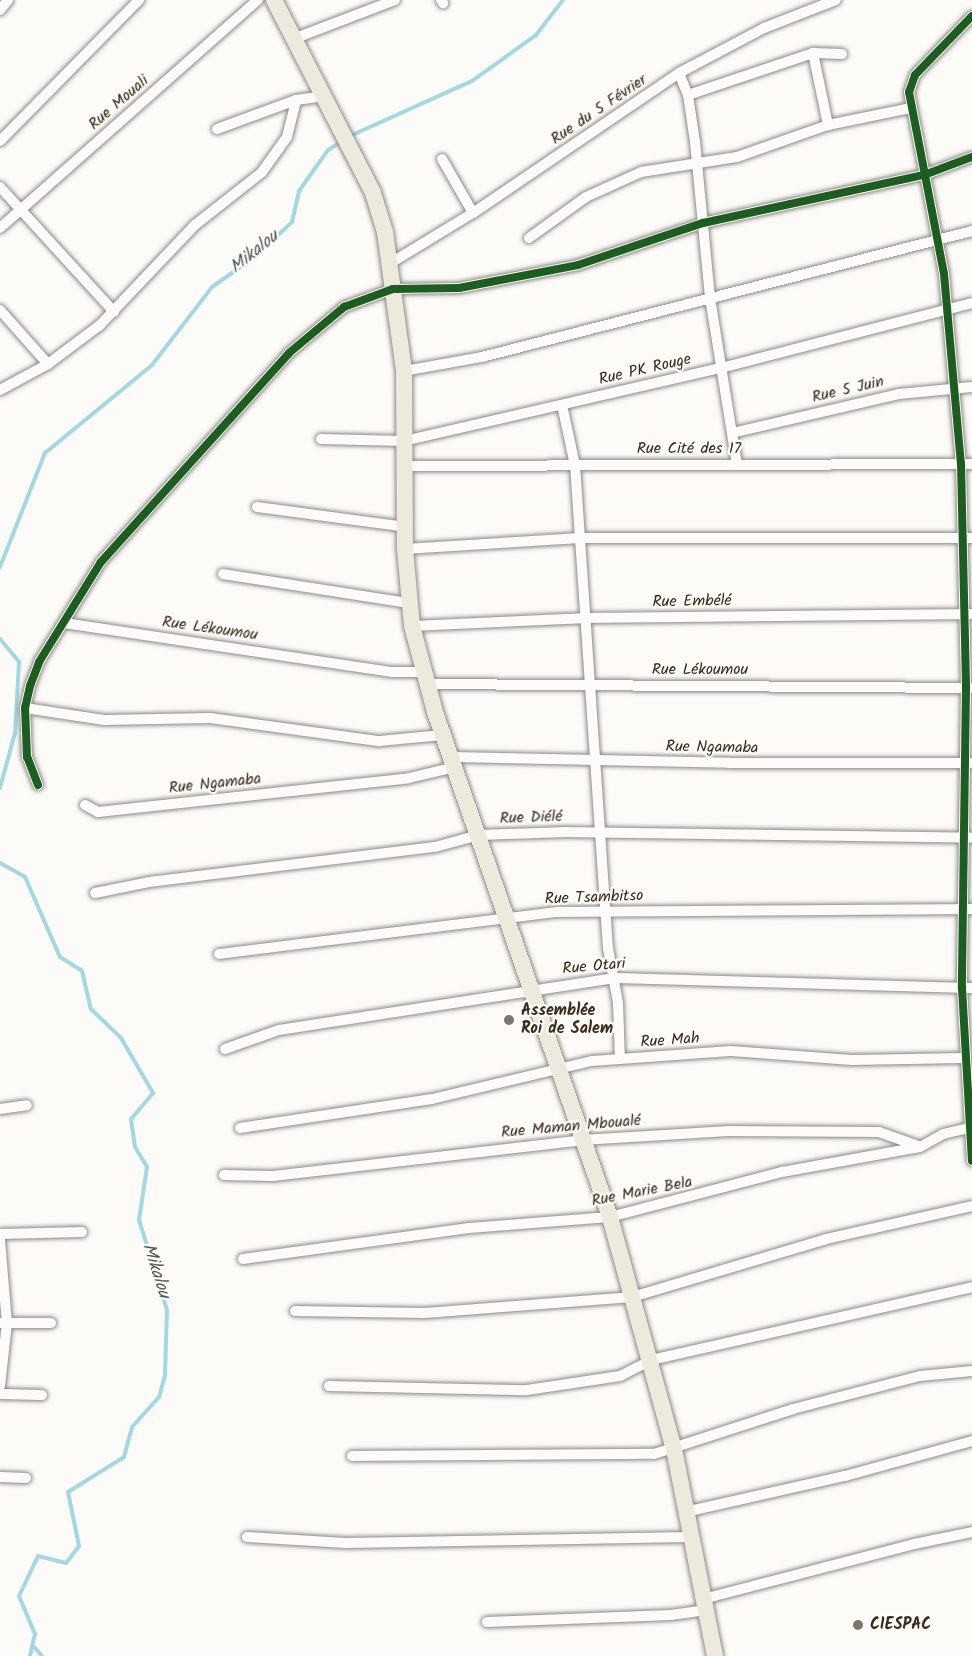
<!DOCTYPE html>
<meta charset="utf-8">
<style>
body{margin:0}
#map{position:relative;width:972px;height:1656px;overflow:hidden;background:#fcfbf8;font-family:Kalam,sans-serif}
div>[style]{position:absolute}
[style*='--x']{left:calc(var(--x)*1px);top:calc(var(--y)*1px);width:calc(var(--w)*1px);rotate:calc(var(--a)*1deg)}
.stream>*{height:4px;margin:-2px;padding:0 2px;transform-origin:2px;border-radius:2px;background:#a2d8e2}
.roads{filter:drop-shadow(0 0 2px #8d8985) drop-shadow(0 0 2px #8d8985)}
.minor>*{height:10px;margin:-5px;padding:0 5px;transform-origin:5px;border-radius:5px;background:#fbfbf9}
.trunk>*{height:16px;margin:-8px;padding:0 8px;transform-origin:8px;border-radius:8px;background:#edeadd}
.cycleway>*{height:8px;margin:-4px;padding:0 4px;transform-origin:4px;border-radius:4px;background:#1b5e20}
.dots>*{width:16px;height:16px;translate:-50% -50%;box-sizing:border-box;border:3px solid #fdfcf7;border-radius:50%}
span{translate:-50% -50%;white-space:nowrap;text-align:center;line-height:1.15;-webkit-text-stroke:4.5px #fdfcf7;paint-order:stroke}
.street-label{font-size:16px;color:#3b2a1e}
.poi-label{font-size:16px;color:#3b2a1e;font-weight:700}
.left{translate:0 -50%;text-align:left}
.water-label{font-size:18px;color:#4e5a56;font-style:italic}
</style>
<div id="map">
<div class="stream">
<i style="--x:350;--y:136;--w:134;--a:-24.3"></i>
<i style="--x:472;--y:81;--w:79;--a:-35.7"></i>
<i style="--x:536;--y:35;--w:44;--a:-52.4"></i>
<i style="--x:0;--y:567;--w:123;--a:-68.5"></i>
<i style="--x:45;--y:453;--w:139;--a:-39.4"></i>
<i style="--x:152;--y:365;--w:98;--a:-52.4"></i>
<i style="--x:212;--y:287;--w:54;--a:-35.2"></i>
<i style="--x:256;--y:256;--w:50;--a:-43.4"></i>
<i style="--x:292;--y:222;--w:32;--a:-77"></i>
<i style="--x:299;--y:191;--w:50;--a:-54.7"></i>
<i style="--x:328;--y:150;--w:15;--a:-32"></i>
<i style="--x:0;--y:639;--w:30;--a:50"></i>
<i style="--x:19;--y:662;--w:71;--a:93.2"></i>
<i style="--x:15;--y:733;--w:57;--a:105.3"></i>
<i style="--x:0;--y:863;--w:29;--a:29"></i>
<i style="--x:25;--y:877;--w:87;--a:66.4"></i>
<i style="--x:60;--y:957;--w:26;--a:32"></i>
<i style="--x:82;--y:971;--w:39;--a:77"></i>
<i style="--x:91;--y:1009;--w:42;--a:44"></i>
<i style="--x:121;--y:1038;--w:64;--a:59.8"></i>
<i style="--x:153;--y:1093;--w:34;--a:130"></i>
<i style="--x:131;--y:1119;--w:28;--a:82"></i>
<i style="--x:135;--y:1147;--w:23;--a:59"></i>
<i style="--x:147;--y:1167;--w:54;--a:98.6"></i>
<i style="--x:139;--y:1220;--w:94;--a:72.7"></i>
<i style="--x:167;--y:1310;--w:65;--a:91.8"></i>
<i style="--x:165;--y:1375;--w:23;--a:105"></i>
<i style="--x:159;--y:1397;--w:40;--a:132"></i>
<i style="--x:132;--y:1427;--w:31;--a:105"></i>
<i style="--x:124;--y:1457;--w:66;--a:148"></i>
<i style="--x:68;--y:1492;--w:55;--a:78.5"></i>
<i style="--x:79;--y:1546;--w:21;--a:127"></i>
<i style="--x:66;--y:1563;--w:29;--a:-166"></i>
<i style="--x:38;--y:1556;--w:44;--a:115.4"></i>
<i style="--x:19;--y:1596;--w:41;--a:67.2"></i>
<i style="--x:35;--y:1634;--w:23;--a:103"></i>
<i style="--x:34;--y:1647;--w:12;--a:48"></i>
</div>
<div class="roads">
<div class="minor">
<i style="--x:441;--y:0;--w:4;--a:56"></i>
<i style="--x:0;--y:10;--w:13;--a:-51"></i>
<i style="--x:972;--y:16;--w:82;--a:134"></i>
<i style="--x:915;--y:75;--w:18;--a:109"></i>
<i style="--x:909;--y:92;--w:185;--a:79.1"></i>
<i style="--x:944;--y:274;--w:191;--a:84.9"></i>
<i style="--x:961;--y:464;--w:224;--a:88.7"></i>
<i style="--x:966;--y:688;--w:300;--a:90.8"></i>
<i style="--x:962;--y:988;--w:173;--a:86.7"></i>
<i style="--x:293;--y:39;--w:109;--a:-20.9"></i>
<i style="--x:813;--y:53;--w:74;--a:78.2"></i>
<i style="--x:679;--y:73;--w:24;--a:68"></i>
<i style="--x:688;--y:95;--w:48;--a:81.5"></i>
<i style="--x:695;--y:142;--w:157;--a:84.5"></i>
<i style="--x:710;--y:298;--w:169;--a:80.8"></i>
<i style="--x:688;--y:95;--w:132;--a:-18.6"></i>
<i style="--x:813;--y:53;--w:29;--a:2"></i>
<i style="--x:217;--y:129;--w:84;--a:-20.2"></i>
<i style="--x:296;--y:100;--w:29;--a:-8"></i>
<i style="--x:0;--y:141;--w:198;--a:-45.4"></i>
<i style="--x:442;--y:159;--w:62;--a:60.1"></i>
<i style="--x:0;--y:187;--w:169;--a:47.6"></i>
<i style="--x:0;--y:228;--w:344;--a:-41.5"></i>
<i style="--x:529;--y:238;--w:70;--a:-35.7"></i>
<i style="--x:586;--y:197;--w:60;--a:-24.4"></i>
<i style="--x:641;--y:172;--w:97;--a:-8.9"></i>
<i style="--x:737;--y:157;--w:96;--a:-19.4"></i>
<i style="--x:828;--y:125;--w:85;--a:-11.6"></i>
<i style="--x:389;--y:264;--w:98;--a:-31.3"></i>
<i style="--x:473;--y:213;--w:249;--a:-34.2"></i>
<i style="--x:679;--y:73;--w:96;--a:-27.9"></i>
<i style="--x:764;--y:28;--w:77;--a:-21.3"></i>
<i style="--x:0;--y:310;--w:72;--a:48.4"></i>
<i style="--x:404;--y:371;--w:79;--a:-10.2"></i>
<i style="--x:482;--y:357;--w:506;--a:-14.42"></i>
<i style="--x:0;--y:390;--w:55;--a:-28.4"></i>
<i style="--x:48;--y:364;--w:65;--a:-36.9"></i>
<i style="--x:100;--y:325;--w:138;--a:-46.5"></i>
<i style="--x:195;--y:225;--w:85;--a:-38.3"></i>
<i style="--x:262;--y:172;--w:43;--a:-54.5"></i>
<i style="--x:287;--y:137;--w:38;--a:-76"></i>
<i style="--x:562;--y:405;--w:61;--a:77.8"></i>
<i style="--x:575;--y:465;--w:484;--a:86.1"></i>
<i style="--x:608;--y:948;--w:56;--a:79.7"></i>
<i style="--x:618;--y:1003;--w:56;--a:88"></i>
<i style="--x:732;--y:433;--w:171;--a:-13.1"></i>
<i style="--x:899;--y:394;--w:73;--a:-5.5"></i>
<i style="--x:321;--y:439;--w:83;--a:1.4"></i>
<i style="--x:404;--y:441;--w:325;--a:-13"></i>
<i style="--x:721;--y:368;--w:259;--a:-14.5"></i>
<i style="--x:405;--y:466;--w:567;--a:-0.2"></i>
<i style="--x:257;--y:507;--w:150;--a:7.6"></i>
<i style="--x:405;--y:549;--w:175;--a:-3.6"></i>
<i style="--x:580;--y:538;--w:392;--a:0"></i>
<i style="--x:223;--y:574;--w:188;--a:8.9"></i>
<i style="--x:64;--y:623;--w:332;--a:8.5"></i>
<i style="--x:392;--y:672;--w:31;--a:0"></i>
<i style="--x:412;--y:626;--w:174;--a:-2.6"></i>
<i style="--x:586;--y:618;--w:386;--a:-0.6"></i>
<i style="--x:427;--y:684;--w:545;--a:0.42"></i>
<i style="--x:25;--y:708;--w:80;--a:8.6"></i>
<i style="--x:104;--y:720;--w:106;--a:-1.1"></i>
<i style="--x:210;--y:718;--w:171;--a:7.8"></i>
<i style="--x:379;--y:741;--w:64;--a:-5.4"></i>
<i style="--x:452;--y:757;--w:277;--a:1.2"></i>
<i style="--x:729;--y:763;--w:242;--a:0"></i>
<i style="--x:38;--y:785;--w:30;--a:-111"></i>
<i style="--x:27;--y:757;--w:49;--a:-92.3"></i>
<i style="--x:25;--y:708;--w:23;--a:-77"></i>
<i style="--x:30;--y:686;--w:26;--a:-69"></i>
<i style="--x:39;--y:662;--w:118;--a:-58.2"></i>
<i style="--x:101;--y:562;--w:281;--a:-48"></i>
<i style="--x:289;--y:353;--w:72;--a:-39.9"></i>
<i style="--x:344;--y:307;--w:52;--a:-20.2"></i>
<i style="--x:393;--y:289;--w:66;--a:-0.9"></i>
<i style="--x:459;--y:288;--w:121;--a:-10.9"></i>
<i style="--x:578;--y:265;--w:132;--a:-18.6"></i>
<i style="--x:703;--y:223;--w:226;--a:-12.3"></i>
<i style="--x:924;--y:175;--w:51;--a:-20.6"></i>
<i style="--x:85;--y:805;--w:15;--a:28"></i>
<i style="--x:98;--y:812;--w:313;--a:-6.2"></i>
<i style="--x:409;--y:778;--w:47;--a:-13.4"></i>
<i style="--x:95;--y:893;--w:55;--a:-11.5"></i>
<i style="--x:149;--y:882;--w:288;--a:-7"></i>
<i style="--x:435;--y:847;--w:46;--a:-15.3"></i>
<i style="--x:479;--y:835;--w:88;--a:-2"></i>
<i style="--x:567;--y:832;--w:405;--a:0.8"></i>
<i style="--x:219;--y:954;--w:342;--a:-7.1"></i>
<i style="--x:558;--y:912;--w:414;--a:-0.4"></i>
<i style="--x:225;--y:1049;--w:57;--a:-19.4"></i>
<i style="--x:279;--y:1030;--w:338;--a:-8.8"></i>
<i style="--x:613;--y:978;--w:359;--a:1.6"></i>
<i style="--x:0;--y:1109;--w:27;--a:-8"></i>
<i style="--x:240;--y:1128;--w:194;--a:-8.6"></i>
<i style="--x:432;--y:1099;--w:164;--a:-13.4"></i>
<i style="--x:592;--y:1061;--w:139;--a:-4.1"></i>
<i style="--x:731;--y:1051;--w:121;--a:4.3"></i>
<i style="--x:852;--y:1060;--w:111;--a:-1"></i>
<i style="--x:224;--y:1175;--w:49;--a:1.2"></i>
<i style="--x:273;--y:1176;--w:311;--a:-6.6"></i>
<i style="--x:582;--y:1140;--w:147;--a:-3.5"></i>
<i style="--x:729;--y:1131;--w:150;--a:0.4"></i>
<i style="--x:879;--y:1132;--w:41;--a:19.7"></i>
<i style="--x:0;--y:1234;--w:82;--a:-1.4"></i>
<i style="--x:0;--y:1240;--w:83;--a:85.2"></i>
<i style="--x:7;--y:1323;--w:63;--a:96.3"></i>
<i style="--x:243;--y:1259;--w:228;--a:-7.8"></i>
<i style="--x:469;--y:1228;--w:141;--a:-4.5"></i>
<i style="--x:610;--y:1217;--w:178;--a:-14.7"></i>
<i style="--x:782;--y:1172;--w:140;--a:-10.3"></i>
<i style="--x:920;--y:1147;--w:26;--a:-29"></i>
<i style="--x:943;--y:1134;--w:26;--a:-13"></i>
<i style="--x:295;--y:1311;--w:130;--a:0.9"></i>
<i style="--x:425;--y:1313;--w:208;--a:-4.4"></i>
<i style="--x:632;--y:1297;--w:202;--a:-16.6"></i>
<i style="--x:826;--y:1239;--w:150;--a:-12.7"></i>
<i style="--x:0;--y:1323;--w:51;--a:0"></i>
<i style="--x:329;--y:1386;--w:198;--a:1.2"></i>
<i style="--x:527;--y:1390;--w:94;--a:-8.6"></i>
<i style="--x:620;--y:1376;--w:35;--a:-27"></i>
<i style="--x:651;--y:1360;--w:329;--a:-12.8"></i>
<i style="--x:0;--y:1394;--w:42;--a:1.4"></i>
<i style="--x:352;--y:1456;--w:302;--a:-0.4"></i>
<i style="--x:654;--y:1454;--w:146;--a:-17.9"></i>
<i style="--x:793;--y:1409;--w:131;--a:-14.6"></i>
<i style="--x:920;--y:1376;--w:52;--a:-5.5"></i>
<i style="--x:0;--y:1477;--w:26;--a:2"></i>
<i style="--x:685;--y:1512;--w:164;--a:-12.7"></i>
<i style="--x:845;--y:1476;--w:132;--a:-15.4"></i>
<i style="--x:247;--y:1537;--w:99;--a:3.5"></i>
<i style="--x:346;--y:1543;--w:344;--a:-1"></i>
<i style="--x:703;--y:1599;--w:218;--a:-14.6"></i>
<i style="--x:914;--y:1544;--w:59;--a:-11.7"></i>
<i style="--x:487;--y:1622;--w:184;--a:-2.2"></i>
<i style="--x:671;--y:1615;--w:34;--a:-8"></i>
</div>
<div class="trunk">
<i style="--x:274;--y:0;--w:217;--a:62.8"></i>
<i style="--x:373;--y:193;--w:41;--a:72.9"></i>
<i style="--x:385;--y:232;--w:140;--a:82.2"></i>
<i style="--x:404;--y:371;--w:178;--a:89.7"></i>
<i style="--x:405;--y:549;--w:77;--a:84.8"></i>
<i style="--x:412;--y:626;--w:89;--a:75"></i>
<i style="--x:435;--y:712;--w:534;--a:70.89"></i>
<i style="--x:610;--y:1217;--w:241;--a:74.6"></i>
<i style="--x:674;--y:1449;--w:211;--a:78.8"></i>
</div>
</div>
<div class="cycleway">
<i style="--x:972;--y:16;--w:82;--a:134"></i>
<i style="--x:915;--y:75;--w:18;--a:109"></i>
<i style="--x:909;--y:92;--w:185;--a:79.1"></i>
<i style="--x:944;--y:274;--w:191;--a:84.9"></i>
<i style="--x:961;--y:464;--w:224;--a:88.7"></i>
<i style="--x:966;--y:688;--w:300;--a:90.8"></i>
<i style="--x:962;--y:988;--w:173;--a:86.7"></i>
<i style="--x:38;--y:785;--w:30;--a:-111"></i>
<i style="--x:27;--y:757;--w:49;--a:-92.3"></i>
<i style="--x:25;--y:708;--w:23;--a:-77"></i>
<i style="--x:30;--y:686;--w:26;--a:-69"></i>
<i style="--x:39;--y:662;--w:118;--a:-58.2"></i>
<i style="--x:101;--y:562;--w:281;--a:-48"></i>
<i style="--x:289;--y:353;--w:72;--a:-39.9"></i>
<i style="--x:344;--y:307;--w:52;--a:-20.2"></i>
<i style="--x:393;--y:289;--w:66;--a:-0.9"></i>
<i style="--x:459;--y:288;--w:121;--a:-10.9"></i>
<i style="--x:578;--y:265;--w:132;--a:-18.6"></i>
<i style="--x:703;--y:223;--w:226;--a:-12.3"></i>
<i style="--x:924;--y:175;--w:51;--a:-20.6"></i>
</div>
<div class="dots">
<i style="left:509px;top:1020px;background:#7f736a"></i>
<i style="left:858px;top:1625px;background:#7f736a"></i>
</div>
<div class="street-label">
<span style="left:119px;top:103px;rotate:-41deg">Rue Mouali</span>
<span style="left:599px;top:110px;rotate:-34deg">Rue du 5 Février</span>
<span style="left:645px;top:370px;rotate:-13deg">Rue PK Rouge</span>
<span style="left:848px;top:390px;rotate:-13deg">Rue 5 Juin</span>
<span style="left:689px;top:449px">Rue Cité des 17</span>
<span style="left:692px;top:602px;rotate:-1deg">Rue Embélé</span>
<span style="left:210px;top:629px;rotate:8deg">Rue Lékoumou</span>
<span style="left:700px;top:670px">Rue Lékoumou</span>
<span style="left:712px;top:748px;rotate:1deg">Rue Ngamaba</span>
<span style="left:215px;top:784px;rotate:-6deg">Rue Ngamaba</span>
<span style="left:531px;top:818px;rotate:-2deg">Rue Diélé</span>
<span style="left:594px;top:898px;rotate:-2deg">Rue Tsambitso</span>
<span style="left:594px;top:967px;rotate:-5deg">Rue Otari</span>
<span style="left:670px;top:1041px;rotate:-4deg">Rue Mah</span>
<span style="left:571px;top:1127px;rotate:-5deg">Rue Maman Mboualé</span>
<span style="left:642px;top:1192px;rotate:-11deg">Rue Marie Bela</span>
</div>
<div class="poi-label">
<span class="left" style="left:521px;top:1020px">Assemblée<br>Roi de Salem</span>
<span class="left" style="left:870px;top:1625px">CIESPAC</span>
</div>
<div class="water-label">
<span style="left:255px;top:253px;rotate:-39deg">Mikalou</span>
<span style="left:155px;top:1271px;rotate:72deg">Mikalou</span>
</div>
</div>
